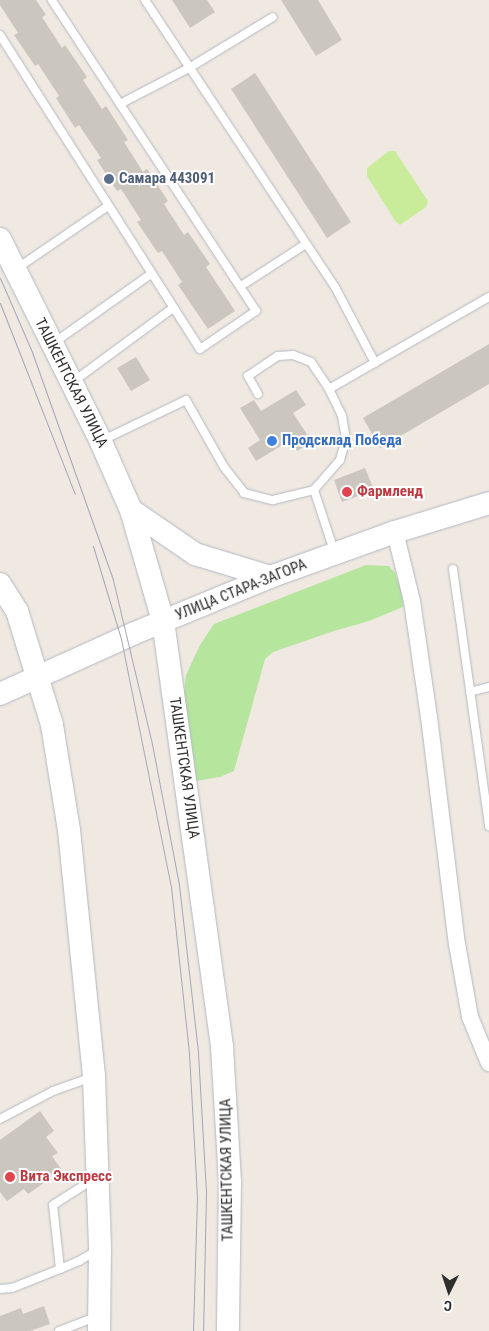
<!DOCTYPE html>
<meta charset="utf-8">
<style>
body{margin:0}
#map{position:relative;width:489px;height:1331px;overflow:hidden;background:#efe9e1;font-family:"Roboto Condensed",sans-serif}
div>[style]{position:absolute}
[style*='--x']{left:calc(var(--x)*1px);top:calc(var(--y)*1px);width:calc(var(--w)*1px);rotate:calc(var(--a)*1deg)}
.green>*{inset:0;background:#b6e59e}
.pitch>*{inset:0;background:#c9ec9a}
.building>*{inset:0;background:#cbc7bf}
.roads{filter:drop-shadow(0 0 1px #b4b7c1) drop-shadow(0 0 1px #b4b7c1)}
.lane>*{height:8px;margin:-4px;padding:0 4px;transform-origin:4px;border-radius:4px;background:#fff}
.street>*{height:16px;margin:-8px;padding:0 8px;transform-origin:8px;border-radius:8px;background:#fff}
.secondary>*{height:22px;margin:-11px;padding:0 11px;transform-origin:11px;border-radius:11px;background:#fff}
.tram>*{height:1px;margin:-0.5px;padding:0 0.5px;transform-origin:0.5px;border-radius:0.5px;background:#a3a6b8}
.dots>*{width:14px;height:14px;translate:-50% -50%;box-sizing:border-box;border:2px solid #fff;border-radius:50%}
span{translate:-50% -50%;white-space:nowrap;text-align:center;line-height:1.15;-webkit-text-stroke:4px #fff;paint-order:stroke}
.service-label{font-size:15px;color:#4e5e75;font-weight:700}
.left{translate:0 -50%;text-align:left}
.street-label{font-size:15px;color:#2e2e2e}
.shop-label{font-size:15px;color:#366cbe;font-weight:700}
.health-label{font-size:15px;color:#be3a42;font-weight:700}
.north{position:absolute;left:424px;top:1266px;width:50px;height:50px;-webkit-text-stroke:4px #fff;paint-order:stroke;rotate:184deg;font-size:14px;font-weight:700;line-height:20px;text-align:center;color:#2e2e2e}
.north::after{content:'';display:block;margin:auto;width:18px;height:22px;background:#2e2e2e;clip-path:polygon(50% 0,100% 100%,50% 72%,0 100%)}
</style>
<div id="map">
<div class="green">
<i style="clip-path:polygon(366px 565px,389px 566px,395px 573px,402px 591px,403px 607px,369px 621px,334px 631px,273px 652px,265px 659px,234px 771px,220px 777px,196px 781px,183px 703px,186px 675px,200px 645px,214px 624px)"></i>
</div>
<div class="pitch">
<i style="clip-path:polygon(389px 151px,395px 151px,428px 201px,426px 207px,400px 225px,396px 222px,367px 176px,367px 168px)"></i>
</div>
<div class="building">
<i style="clip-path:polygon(0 0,36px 0,46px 15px,42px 17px,62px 48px,65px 45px,87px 77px,83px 80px,102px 109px,106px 106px,128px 140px,124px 142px,143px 172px,147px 169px,168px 201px,164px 204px,184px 235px,188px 232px,210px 264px,206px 267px,235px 311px,208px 329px,178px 285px,182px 282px,162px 251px,158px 253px,137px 222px,141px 220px,121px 189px,117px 191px,97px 160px,101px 158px,79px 125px,75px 128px,56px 98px,59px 96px,38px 64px,35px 66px,14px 35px,18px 33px,0 5px)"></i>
<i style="clip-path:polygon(172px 0,207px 0,215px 12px,190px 28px)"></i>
<i style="clip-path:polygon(281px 0,318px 0,342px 40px,316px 56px)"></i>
<i style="clip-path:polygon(255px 73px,351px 222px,327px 238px,231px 89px)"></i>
<i style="clip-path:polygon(489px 344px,489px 384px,380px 448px,363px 418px)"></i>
<i style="clip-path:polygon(136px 357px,150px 380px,131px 391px,117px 368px)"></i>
<i style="clip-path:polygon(296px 390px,306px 405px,293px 413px,312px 442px,297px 451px,291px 440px,256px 461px,248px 448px,260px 440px,240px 408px,254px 400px,261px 411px)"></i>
<i style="clip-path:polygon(365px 468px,374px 490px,342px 502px,334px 480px)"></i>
<i style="clip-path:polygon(40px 1111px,54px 1131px,46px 1137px,58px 1153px,52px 1156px,62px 1170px,28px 1194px,24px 1189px,7px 1201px,0 1192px,0 1140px)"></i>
<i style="clip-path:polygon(44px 1306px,50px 1324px,30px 1331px,0 1331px,0 1316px,21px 1308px,23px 1314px)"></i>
</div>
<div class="roads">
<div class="lane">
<i style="--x:145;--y:0;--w:344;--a:56.5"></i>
<i style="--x:335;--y:287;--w:86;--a:62.2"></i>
<i style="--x:0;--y:35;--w:372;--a:57.5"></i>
<i style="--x:200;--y:349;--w:68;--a:-34.2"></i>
<i style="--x:256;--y:311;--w:372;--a:-123.3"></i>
<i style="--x:120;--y:104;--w:78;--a:-27.6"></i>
<i style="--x:189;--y:68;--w:98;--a:-31.3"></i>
<i style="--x:16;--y:269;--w:112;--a:-34.4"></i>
<i style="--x:241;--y:286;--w:77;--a:-32.9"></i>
<i style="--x:55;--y:342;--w:118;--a:-35.3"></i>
<i style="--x:74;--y:381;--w:123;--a:-36.4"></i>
<i style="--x:329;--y:389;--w:185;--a:-29.9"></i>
<i style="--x:258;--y:394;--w:21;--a:-119"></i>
<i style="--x:248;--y:376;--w:36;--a:-34"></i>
<i style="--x:278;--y:356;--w:15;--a:-4"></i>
<i style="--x:293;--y:355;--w:19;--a:21"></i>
<i style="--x:311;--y:362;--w:32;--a:56"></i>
<i style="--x:329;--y:389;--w:30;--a:64"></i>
<i style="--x:342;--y:416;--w:23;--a:80"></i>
<i style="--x:346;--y:439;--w:22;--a:106"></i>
<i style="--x:340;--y:460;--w:40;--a:131"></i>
<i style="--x:103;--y:440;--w:92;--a:-25.7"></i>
<i style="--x:186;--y:400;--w:77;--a:60.4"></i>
<i style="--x:224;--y:467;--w:33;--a:52"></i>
<i style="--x:244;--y:493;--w:30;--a:14"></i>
<i style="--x:273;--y:500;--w:42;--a:-13.7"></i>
<i style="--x:314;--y:490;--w:64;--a:71.8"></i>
<i style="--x:453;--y:569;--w:260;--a:82"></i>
<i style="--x:470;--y:692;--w:20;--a:-15"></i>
<i style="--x:0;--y:1119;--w:60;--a:-27.8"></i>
<i style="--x:53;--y:1091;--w:41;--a:-19.7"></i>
<i style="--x:60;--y:1269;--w:64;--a:-96.2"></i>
<i style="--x:53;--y:1205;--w:49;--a:-32.4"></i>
<i style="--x:0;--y:1289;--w:12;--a:-5"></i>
<i style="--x:12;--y:1288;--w:52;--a:-21.6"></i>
<i style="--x:60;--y:1269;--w:21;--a:-23"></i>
<i style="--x:79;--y:1261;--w:21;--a:-31"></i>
<i style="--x:59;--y:1331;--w:42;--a:-21"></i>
</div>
<div class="street">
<i style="--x:395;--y:532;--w:71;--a:76.2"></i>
<i style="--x:412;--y:601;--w:117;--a:81.7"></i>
<i style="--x:429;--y:717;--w:229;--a:83"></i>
<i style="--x:457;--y:944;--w:74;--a:79.9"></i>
<i style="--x:470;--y:1017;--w:50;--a:67.6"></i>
</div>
<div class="secondary">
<i style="--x:0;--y:239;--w:227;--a:63.5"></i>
<i style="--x:101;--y:442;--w:74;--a:66.2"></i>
<i style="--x:131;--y:510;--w:116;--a:73.9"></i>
<i style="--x:163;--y:621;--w:430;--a:82.1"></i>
<i style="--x:222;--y:1047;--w:134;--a:86.6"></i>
<i style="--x:230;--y:1181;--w:150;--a:90.8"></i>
<i style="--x:131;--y:510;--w:78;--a:34.5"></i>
<i style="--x:195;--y:554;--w:78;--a:17"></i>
<i style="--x:0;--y:584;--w:32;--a:58"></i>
<i style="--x:17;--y:611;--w:119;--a:72.9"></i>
<i style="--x:52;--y:725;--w:106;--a:80.8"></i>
<i style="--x:69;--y:830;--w:247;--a:84.2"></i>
<i style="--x:94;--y:1076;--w:172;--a:88"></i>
<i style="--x:100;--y:1248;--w:83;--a:90.7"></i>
<i style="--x:0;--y:694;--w:148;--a:-24.3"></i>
<i style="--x:135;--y:633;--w:146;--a:-22.5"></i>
<i style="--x:270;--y:577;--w:133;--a:-19.8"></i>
<i style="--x:395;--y:532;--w:98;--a:-17.1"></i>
</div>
</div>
<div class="tram">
<i style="--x:0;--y:278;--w:81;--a:66.6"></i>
<i style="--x:32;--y:352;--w:242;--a:70.4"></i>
<i style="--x:113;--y:580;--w:163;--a:76.6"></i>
<i style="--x:151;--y:739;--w:149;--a:79.1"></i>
<i style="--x:179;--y:885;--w:169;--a:83.5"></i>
<i style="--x:198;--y:1053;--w:139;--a:86.7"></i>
<i style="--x:206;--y:1192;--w:139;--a:91.2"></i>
<i style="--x:0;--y:303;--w:205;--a:68.6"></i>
<i style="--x:93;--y:546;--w:97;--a:73.2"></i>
<i style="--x:121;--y:639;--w:253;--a:78.6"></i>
<i style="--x:171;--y:887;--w:168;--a:83.8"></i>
<i style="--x:189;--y:1054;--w:142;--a:86.8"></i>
<i style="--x:197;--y:1196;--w:135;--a:91.7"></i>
</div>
<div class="dots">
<i style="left:109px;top:179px;background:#5c6f8a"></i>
<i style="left:272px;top:441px;background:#3f7fe0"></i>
<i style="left:347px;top:492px;background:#e0444e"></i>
<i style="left:10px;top:1177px;background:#e0444e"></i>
</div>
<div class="service-label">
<span class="left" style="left:119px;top:179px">Самара 443091</span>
</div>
<div class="street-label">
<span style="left:71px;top:383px;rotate:63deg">ТАШКЕНТСКАЯ УЛИЦА</span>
<span style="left:241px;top:590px;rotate:-22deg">УЛИЦА СТАРА-ЗАГОРА</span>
<span style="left:184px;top:768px;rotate:82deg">ТАШКЕНТСКАЯ УЛИЦА</span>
<span style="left:227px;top:1170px;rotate:-91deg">ТАШКЕНТСКАЯ УЛИЦА</span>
</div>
<div class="shop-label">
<span class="left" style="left:282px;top:441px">Продсклад Победа</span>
</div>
<div class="health-label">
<span class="left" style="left:357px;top:492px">Фармленд</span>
<span class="left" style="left:20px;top:1177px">Вита Экспресс</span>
</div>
<div class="north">С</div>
</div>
